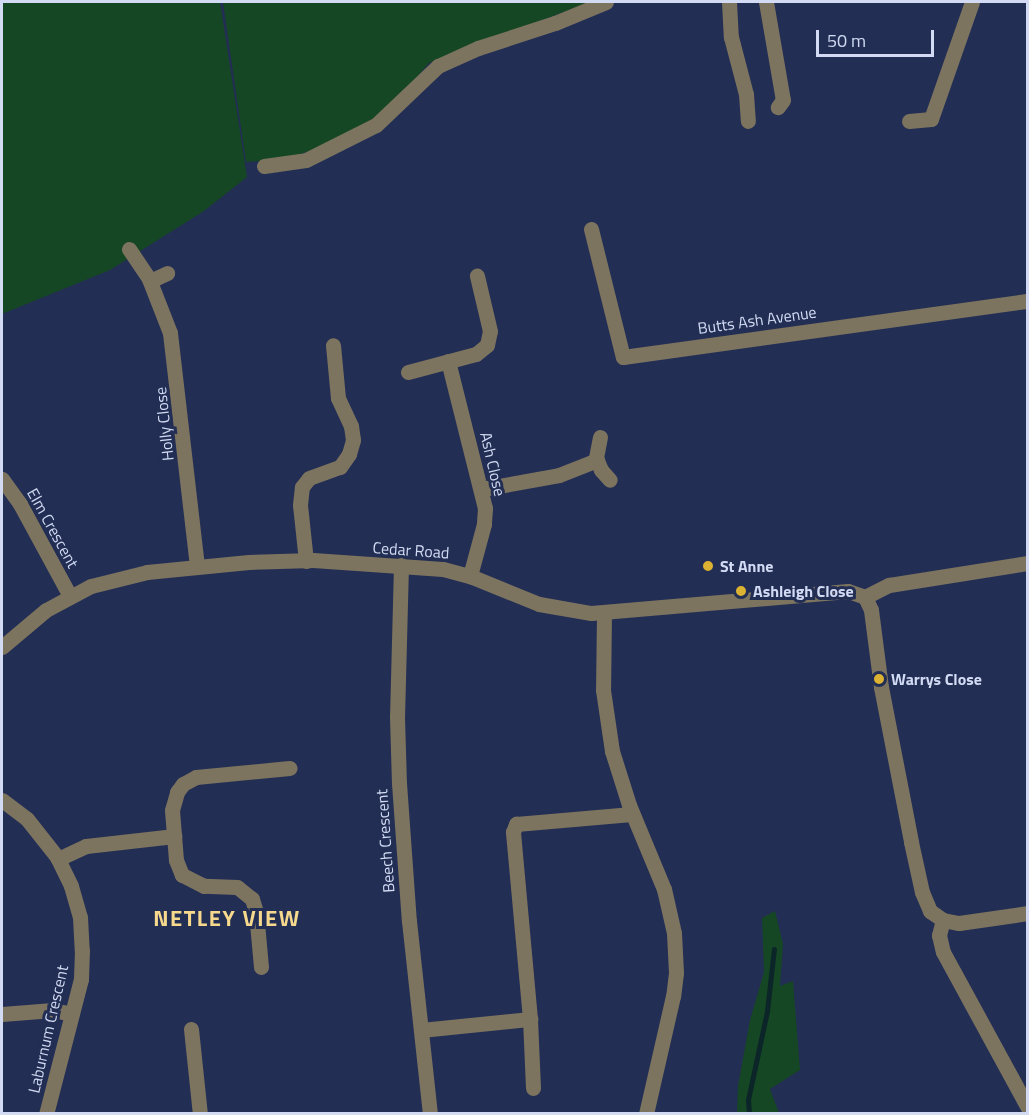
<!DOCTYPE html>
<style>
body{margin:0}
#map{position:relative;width:1029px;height:1115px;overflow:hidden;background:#232e54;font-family:"Titillium Web",sans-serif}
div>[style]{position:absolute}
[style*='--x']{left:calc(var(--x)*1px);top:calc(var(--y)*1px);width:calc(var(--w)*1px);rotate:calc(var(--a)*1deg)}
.green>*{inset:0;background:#164724}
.stream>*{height:4.5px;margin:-2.25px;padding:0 2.25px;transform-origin:2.25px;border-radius:2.25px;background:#0c2529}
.minor>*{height:15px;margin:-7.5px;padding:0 7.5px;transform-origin:7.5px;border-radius:7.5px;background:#7c745f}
.dots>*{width:16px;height:16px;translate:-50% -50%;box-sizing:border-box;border:3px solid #232e54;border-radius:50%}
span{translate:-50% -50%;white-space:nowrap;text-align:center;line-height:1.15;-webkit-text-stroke:6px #232e54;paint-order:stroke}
.street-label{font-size:16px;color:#d2dbf3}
.poi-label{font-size:16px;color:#d2dbf3;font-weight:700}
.left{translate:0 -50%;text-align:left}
.district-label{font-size:22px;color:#f6d98d;font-weight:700;letter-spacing:1.5px}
.frame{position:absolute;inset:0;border:3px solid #d2dbf3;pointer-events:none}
.scale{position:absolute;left:816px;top:30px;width:118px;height:27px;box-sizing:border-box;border:3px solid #d2dbf3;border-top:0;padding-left:8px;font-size:18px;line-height:21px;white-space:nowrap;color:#d2dbf3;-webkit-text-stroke:4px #232e54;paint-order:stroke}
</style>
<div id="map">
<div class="green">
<i style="clip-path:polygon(2px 2px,220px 2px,247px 177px,204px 211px,110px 270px,2px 314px)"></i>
<i style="clip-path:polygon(223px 2px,590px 2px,429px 63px,388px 110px,331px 143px,287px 159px,246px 162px)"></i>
<i style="clip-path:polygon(775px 911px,783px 944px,780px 986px,793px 981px,800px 1070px,770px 1089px,779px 1113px,737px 1113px,738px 1086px,750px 1020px,764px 972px,762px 918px)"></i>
</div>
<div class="stream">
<i style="--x:749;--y:1114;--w:14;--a:-94"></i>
<i style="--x:748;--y:1100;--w:91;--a:-77.9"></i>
<i style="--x:767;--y:1011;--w:62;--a:-83.6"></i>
</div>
<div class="minor">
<i style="--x:729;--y:2;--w:35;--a:87"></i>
<i style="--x:731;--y:37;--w:59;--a:75.3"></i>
<i style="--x:746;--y:94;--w:27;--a:86"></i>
<i style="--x:766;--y:2;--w:99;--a:80.2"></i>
<i style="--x:783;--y:100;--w:9;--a:126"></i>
<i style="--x:909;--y:121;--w:22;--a:-5"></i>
<i style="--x:931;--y:119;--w:124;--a:-70.7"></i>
<i style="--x:264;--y:166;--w:42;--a:-8.1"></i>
<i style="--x:306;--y:160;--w:78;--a:-26.6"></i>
<i style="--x:376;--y:125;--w:86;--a:-43.6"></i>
<i style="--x:438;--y:66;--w:44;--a:-24.2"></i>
<i style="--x:478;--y:48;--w:81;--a:-18"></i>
<i style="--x:555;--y:23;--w:55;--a:-22.4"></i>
<i style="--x:591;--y:229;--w:132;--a:76"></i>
<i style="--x:623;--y:357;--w:409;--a:-7.9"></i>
<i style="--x:129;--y:249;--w:36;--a:56"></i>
<i style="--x:149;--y:279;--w:58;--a:68.7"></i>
<i style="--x:170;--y:333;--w:235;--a:83.4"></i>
<i style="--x:150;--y:281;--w:19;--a:-25"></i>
<i style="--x:448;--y:361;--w:152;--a:75.9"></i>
<i style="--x:485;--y:508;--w:16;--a:94"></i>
<i style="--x:484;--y:524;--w:54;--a:105.1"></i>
<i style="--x:408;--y:372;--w:70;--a:-14.8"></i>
<i style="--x:476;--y:354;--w:14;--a:-39"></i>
<i style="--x:487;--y:345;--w:14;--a:-78"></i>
<i style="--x:490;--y:331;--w:57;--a:-103.3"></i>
<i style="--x:600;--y:437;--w:21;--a:101"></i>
<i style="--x:596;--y:458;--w:13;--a:67"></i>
<i style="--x:601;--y:470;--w:13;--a:48"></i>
<i style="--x:2;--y:479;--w:31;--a:54"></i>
<i style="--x:20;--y:504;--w:105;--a:61.5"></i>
<i style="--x:482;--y:489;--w:78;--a:-10.3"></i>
<i style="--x:559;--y:475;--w:41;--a:-21.5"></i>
<i style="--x:306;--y:561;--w:56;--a:-96.1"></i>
<i style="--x:300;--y:505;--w:18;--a:-84"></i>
<i style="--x:302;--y:487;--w:11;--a:-52"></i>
<i style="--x:309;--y:478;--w:33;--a:-20"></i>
<i style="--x:340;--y:467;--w:16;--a:-55"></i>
<i style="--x:349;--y:454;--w:15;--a:-74"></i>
<i style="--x:353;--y:440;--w:14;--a:-98"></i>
<i style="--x:351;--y:426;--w:31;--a:-115"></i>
<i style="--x:338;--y:398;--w:53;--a:-95.4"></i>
<i style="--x:401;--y:565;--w:152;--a:91.5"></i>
<i style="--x:397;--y:717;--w:66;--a:88.3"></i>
<i style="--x:399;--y:783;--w:138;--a:85.9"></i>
<i style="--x:409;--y:921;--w:194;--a:83.8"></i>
<i style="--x:865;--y:597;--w:14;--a:65"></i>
<i style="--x:871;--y:610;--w:78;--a:82.6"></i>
<i style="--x:881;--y:687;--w:158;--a:79"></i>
<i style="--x:911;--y:842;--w:51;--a:77.6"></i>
<i style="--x:922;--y:892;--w:21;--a:67"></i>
<i style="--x:930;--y:911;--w:16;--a:35"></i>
<i style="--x:943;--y:920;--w:16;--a:11"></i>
<i style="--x:959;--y:923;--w:70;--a:-8.2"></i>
<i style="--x:865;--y:597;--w:27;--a:-27"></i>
<i style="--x:889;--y:585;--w:141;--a:-9"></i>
<i style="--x:604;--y:613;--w:77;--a:90.7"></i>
<i style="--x:603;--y:690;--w:62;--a:81.6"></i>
<i style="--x:612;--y:751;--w:57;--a:72.5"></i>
<i style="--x:629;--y:805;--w:91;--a:67.4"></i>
<i style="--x:664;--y:889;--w:45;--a:77.2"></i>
<i style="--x:674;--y:933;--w:40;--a:87.1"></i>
<i style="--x:676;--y:973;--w:23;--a:97"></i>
<i style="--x:673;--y:996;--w:121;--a:102.9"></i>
<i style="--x:2;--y:647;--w:57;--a:-40.1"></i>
<i style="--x:46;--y:610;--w:51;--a:-28.1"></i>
<i style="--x:91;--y:586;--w:58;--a:-14"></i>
<i style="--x:147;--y:572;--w:102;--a:-5.6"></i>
<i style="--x:249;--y:562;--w:64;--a:-1.8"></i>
<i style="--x:313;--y:560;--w:130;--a:4"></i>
<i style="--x:443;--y:569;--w:28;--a:15"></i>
<i style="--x:470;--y:576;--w:74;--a:22.1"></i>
<i style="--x:539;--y:604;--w:53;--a:9.8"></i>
<i style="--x:591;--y:613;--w:258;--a:-4.9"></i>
<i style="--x:848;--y:591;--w:18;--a:19"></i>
<i style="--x:2;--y:800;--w:31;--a:37"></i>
<i style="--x:27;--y:819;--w:48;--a:51.7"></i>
<i style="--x:57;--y:857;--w:32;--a:64"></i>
<i style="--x:71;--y:886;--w:32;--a:74"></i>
<i style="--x:80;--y:917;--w:33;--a:87"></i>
<i style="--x:82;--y:950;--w:29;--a:92"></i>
<i style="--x:81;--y:979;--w:139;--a:104.5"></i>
<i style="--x:58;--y:859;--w:31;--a:-25"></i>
<i style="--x:86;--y:846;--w:89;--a:-6.5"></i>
<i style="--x:943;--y:920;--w:16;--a:105"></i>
<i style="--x:939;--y:935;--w:17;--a:77"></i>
<i style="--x:943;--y:952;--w:178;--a:61.4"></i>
<i style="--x:261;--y:967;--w:55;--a:-95.2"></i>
<i style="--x:256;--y:912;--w:14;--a:-107"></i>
<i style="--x:252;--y:899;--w:19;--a:-141"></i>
<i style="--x:237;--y:887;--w:33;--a:-178"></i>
<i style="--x:204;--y:886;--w:25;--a:-153"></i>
<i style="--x:182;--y:875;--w:16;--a:-112"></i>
<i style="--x:176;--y:860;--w:50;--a:-94.6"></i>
<i style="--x:172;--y:810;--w:19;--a:-74"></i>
<i style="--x:177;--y:792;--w:10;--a:-53"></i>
<i style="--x:183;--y:784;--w:15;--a:-28"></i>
<i style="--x:196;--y:777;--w:94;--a:-5.5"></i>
<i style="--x:2;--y:1014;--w:51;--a:-4.5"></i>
<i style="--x:53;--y:1010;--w:19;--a:12"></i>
<i style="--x:530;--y:1019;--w:188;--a:-95.2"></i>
<i style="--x:513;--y:832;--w:9;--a:-69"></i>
<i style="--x:516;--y:824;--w:116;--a:-4.9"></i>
<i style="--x:191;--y:1029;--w:85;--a:84"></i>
<i style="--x:421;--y:1030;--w:110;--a:-5.8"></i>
<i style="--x:530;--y:1019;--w:69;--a:87.5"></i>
</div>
<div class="dots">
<i style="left:708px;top:566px;background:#dcb233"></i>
<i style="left:741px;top:591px;background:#dcb233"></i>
<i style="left:879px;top:679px;background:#dcb233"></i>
</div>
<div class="street-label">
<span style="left:757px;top:320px;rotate:-8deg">Butts Ash Avenue</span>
<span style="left:164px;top:424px;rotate:-96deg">Holly Close</span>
<span style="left:493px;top:464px;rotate:77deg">Ash Close</span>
<span style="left:53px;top:528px;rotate:61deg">Elm Crescent</span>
<span style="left:411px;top:550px;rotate:4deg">Cedar Road</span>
<span style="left:385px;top:841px;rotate:-94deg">Beech Crescent</span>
<span style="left:48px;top:1029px;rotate:-77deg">Laburnum Crescent</span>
</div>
<div class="poi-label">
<span class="left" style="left:720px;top:566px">St Anne</span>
<span class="left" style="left:753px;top:591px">Ashleigh Close</span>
<span class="left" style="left:891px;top:679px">Warrys Close</span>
</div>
<div class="district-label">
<span style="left:227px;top:919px">NETLEY VIEW</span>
</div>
<div class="frame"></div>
<div class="scale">50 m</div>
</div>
